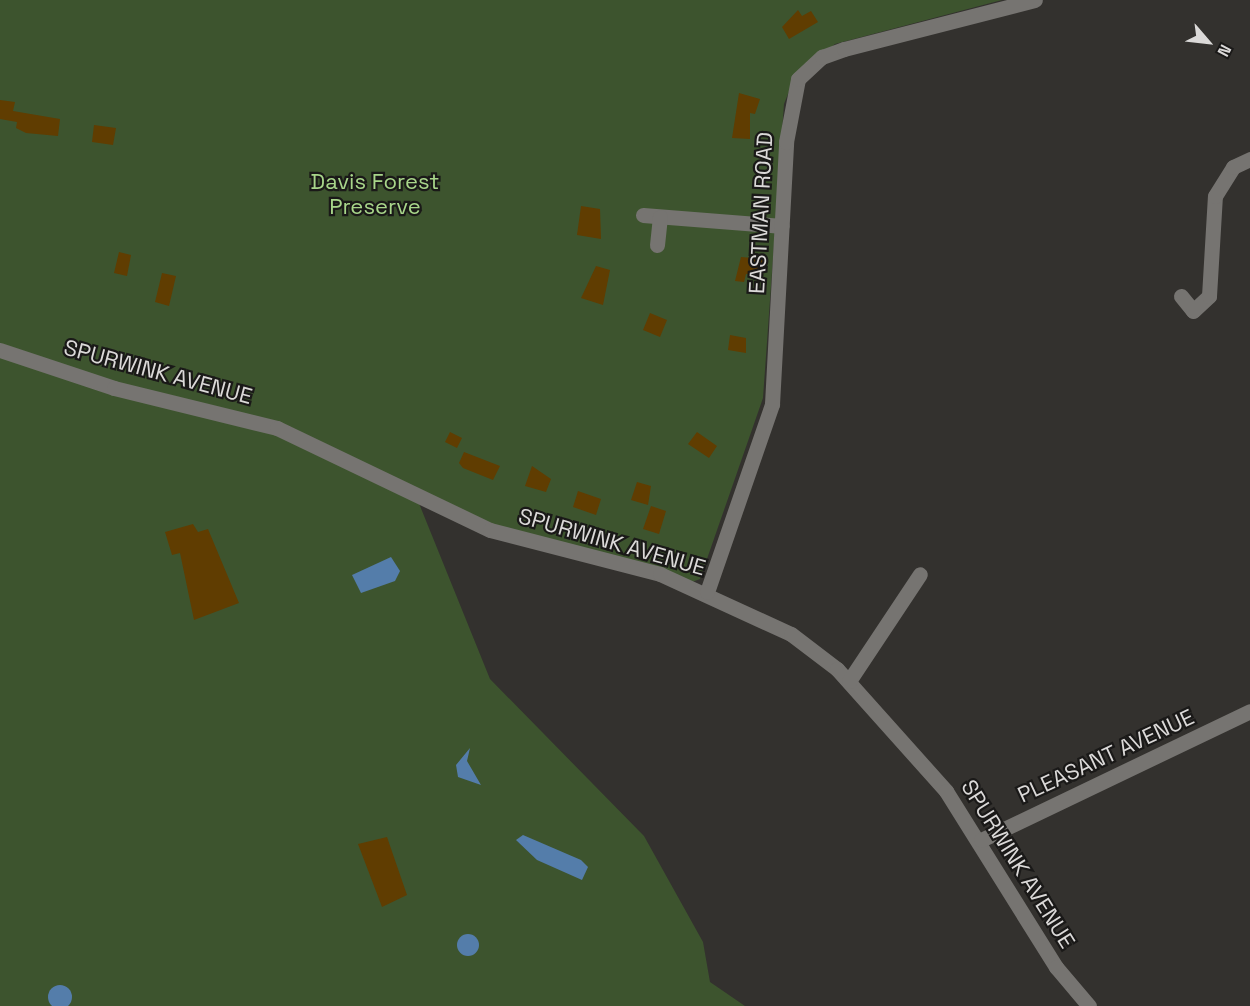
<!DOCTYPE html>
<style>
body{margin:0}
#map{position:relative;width:1250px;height:1006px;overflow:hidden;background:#33312e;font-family:"Space Grotesk",sans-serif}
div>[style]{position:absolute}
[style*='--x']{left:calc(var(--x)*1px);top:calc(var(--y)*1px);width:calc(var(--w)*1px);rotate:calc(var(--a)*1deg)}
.green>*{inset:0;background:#3d542e}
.water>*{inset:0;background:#547daa}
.round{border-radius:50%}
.building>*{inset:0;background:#603d01}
.minor>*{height:15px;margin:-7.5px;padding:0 7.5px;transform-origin:7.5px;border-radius:7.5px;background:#767471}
span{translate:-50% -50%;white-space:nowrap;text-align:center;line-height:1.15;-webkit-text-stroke:4.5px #1a1918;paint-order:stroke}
.park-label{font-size:22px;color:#a8d68a}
.street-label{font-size:22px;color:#dbd9d8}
.north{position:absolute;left:1178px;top:12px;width:60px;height:60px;-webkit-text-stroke:4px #1a1918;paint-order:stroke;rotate:118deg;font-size:16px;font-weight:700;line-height:24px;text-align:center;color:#dbd9d8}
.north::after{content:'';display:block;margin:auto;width:21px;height:27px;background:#dbd9d8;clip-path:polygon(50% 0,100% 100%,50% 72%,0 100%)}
</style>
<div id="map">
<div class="green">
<i style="clip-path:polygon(0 0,1002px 0,835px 44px,794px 79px,784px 104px,763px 398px,700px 579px,692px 582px,521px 534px,416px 496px,490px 679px,644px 836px,703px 942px,710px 982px,745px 1006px,0 1006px)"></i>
</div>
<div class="water">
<i style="clip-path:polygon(391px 557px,400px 571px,395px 581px,361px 593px,352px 575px)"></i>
<i style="clip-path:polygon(470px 748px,467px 761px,481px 785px,458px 777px,456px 765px)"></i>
<i style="clip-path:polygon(523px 835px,581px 860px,588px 867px,582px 880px,537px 860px,516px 840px)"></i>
<i class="round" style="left:457px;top:934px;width:22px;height:22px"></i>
<i class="round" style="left:48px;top:985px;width:24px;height:24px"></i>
</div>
<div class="building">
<i style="clip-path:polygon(798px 10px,802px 16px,811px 11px,818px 22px,789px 39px,782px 27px)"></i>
<i style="clip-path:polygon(739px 93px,760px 99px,755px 114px,750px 113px,750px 139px,732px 138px)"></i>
<i style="clip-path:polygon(0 100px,15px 102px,13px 111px,60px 119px,58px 136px,26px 133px,16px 128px,17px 122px,0 119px)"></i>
<i style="clip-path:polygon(94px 125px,116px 128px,113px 145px,92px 142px)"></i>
<i style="clip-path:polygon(581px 206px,600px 209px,601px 239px,577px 235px)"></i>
<i style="clip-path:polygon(119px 252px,131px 255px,127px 276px,114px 273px)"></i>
<i style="clip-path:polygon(741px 257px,764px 259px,762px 276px,746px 274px,744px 282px,735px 281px)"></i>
<i style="clip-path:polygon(596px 266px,610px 270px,603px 305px,581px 298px)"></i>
<i style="clip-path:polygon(162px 273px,176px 276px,169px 306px,155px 302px)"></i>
<i style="clip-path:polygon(650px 313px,667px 320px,660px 337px,643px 330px)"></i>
<i style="clip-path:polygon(730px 335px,746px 338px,746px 353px,728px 350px)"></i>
<i style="clip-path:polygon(450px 432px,462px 438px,457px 448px,445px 442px)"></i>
<i style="clip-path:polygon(697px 432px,717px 446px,709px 458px,688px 444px)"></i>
<i style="clip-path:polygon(464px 452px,500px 466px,493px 480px,463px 468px,459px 463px)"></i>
<i style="clip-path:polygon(532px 466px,551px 479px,546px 492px,525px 486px)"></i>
<i style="clip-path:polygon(637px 482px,651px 486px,648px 505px,631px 500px)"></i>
<i style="clip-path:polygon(578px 491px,601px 499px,596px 515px,573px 507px)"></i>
<i style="clip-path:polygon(651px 506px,666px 511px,659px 534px,643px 529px)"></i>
<i style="clip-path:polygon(193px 524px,198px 532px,208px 529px,239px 603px,194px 620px,180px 553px,172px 555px,165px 532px)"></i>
<i style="clip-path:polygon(387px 837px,407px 895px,382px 907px,358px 844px)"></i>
</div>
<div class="minor">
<i style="--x:643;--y:215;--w:139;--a:4.5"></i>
<i style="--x:657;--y:245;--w:28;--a:-84"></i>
<i style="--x:1181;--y:296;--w:19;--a:51"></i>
<i style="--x:1193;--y:311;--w:22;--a:-43"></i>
<i style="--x:1209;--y:296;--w:100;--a:-86.6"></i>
<i style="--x:1215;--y:196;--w:34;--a:-58"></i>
<i style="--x:1233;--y:167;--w:19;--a:-25"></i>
<i style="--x:0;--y:350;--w:120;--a:18.4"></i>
<i style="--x:114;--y:388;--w:168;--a:13.8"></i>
<i style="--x:277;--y:428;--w:236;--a:25.6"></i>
<i style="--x:490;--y:530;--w:176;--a:14.5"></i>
<i style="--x:660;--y:574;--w:144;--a:24.6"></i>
<i style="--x:791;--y:634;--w:58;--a:37.3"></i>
<i style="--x:837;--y:669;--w:164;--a:48.2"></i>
<i style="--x:946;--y:791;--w:208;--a:58"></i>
<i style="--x:1056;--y:967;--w:51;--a:49.8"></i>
<i style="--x:707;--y:592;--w:199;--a:-70.9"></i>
<i style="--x:772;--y:404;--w:262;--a:-86.9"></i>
<i style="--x:786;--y:142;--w:64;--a:-79.2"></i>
<i style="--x:798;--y:79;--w:33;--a:-43"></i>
<i style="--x:822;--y:57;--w:23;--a:-20"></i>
<i style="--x:844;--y:49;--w:197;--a:-14.4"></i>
<i style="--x:849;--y:681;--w:128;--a:-56.4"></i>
<i style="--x:981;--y:840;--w:298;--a:-25.6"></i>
</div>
<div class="park-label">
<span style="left:375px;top:194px">Davis Forest<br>Preserve</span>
</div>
<div class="street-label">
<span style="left:761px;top:213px;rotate:-87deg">EASTMAN ROAD</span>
<span style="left:158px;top:372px;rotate:15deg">SPURWINK AVENUE</span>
<span style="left:612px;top:542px;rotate:16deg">SPURWINK AVENUE</span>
<span style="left:1106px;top:756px;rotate:-25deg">PLEASANT AVENUE</span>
<span style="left:1018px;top:864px;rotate:58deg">SPURWINK AVENUE</span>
</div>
<div class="north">N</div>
</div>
